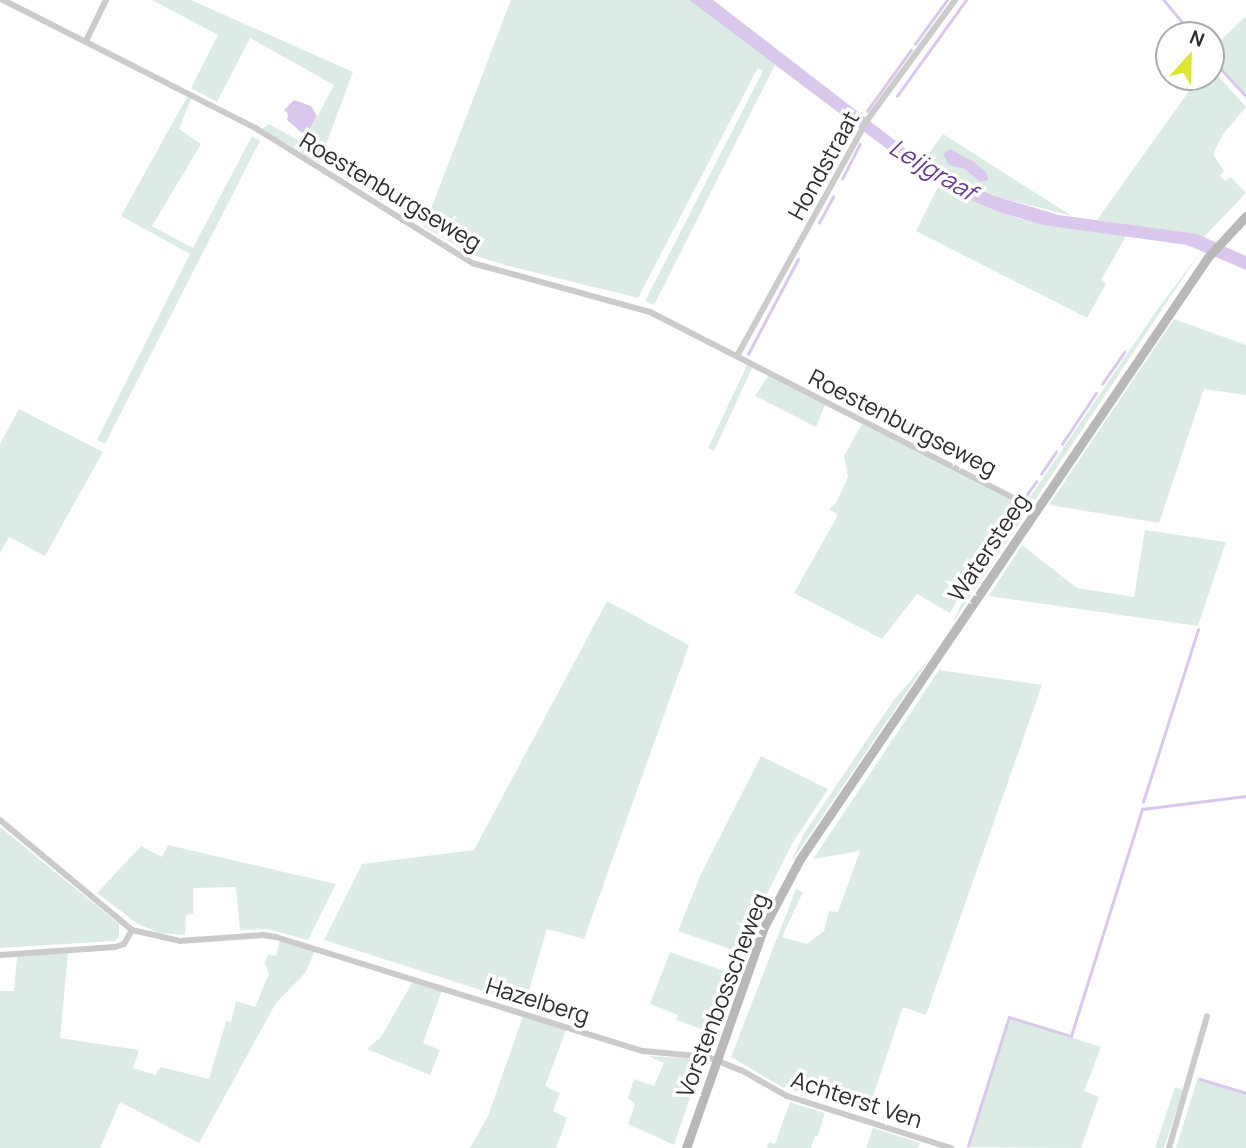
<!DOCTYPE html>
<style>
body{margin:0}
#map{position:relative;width:1246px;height:1148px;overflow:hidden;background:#fff;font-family:Manrope,sans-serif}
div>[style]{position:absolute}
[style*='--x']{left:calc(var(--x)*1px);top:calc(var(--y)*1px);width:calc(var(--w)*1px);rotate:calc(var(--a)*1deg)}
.green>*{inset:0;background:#dcece5}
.water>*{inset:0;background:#dac8ec}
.stream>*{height:2.5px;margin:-1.25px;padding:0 1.25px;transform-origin:1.25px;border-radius:1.25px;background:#dac8ec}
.street>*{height:6px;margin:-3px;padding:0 3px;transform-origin:3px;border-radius:3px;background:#cbcbcb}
.secondary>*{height:9px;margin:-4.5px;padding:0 4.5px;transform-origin:4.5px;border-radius:4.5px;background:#b8b8b8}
span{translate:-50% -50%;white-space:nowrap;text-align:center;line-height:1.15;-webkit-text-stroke:7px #fff;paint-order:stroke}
.street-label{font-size:23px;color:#2e2e2e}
.water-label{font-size:24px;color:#663c91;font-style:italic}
.north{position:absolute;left:1155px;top:21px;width:70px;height:70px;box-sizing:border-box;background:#fff;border:2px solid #ababab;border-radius:50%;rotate:22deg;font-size:19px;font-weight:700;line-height:28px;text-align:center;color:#2e2e2e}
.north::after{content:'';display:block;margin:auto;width:24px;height:32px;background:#e0e531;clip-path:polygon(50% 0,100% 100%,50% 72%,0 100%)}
</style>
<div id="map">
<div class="green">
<i style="clip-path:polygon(152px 0,191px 0,353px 72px,319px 163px,262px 129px,269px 124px,303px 143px,334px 85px,250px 38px,217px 102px,191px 88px,218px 35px)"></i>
<i style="clip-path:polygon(511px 0,689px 0,775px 65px,654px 305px,645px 301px,763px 71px,758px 68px,752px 79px,638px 298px,505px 265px,473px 255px,424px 227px)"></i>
<i style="clip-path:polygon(1246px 16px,1246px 96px,1211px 57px,1211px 50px)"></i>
<i style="clip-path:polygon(1211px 68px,1246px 107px,1224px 133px,1213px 154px,1224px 171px,1220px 175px,1225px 181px,1231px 177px,1246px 193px,1204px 237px,1097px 220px,1199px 77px,1211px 77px)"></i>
<i style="clip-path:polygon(187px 97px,191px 99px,179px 129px,201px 144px,152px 226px,193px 248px,252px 136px,260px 141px,105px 444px,97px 440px,190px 254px,121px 216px)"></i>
<i style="clip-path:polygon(943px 134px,1072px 216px,998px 197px,923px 162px)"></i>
<i style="clip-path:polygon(939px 185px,1020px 219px,1126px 236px,1101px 280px,1106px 284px,1087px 318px,916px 231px)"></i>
<i style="clip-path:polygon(1201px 251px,1035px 500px,1030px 497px,1155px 313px)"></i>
<i style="clip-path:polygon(1174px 319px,1246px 345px,1246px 395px,1204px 389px,1159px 523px,1049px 505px)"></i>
<i style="clip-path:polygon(747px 365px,752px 368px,714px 451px,708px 448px)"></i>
<i style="clip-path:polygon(768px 376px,825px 405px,816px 427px,755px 396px)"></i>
<i style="clip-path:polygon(19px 409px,103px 452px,45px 556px,9px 537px,0 553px,0 444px)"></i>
<i style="clip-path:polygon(862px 424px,1018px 504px,950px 613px,917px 594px,882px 639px,794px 593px,838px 515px,829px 509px,836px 503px,848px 477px,844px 456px)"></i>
<i style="clip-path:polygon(1023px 507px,1028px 510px,952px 624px,969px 588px)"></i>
<i style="clip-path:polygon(1145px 530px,1226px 542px,1198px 626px,989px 596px,1022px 545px,1077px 588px,1134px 597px)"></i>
<i style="clip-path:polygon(607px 601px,689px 645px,584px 939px,547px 929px,525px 1004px,324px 940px,362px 864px,474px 850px)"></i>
<i style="clip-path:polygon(930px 658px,907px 692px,791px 862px,803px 835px,893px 701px)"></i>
<i style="clip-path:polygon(939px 670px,1042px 685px,926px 1015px,903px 1007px,867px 1114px,782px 1087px,731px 1057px,796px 889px,803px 892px,782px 937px,807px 944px,824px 931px,829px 911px,838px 912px,860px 851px,813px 859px)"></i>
<i style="clip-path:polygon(761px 756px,828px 789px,793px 842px,756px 916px,741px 953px,678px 931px,701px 874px)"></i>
<i style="clip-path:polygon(0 827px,119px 924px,119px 938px,114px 941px,0 948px)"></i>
<i style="clip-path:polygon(168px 845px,336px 884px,308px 940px,267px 929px,240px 930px,236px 887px,193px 888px,193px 914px,186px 915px,185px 935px,158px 933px,138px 924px,97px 893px,141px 846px,162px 857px)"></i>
<i style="clip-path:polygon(280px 940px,315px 950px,306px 972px,276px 1003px,199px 1143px,120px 1102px,100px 1148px,0 1148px,0 991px,14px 991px,17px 956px,68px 953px,60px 1038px,139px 1050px,133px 1068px,155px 1075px,161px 1067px,209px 1079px,226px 1021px,231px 1022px,236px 1001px,255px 1007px,269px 974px,265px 963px,268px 954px,276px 956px)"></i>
<i style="clip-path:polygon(670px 952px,733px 974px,713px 1033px,676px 1020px,678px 1015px,650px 1004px)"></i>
<i style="clip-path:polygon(413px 981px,442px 990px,423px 1043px,440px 1050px,430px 1075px,367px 1049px,381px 1037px)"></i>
<i style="clip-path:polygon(523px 1016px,566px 1030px,545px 1086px,560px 1093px,553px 1111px,567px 1118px,556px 1148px,470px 1148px,488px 1116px)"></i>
<i style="clip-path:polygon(1010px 1018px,1101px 1047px,1084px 1091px,1099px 1097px,1081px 1148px,969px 1147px)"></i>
<i style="clip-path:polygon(648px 1056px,703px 1059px,674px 1145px,628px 1124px,635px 1104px,628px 1098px,634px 1079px,654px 1086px,664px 1063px)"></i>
<i style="clip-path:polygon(1198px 1077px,1246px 1092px,1246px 1148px,1176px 1148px)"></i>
<i style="clip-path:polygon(1175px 1087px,1183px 1090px,1164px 1148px,1155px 1148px)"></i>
<i style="clip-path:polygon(790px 1102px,825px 1113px,818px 1136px,815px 1136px,811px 1148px,767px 1148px,769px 1142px,775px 1144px)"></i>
<i style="clip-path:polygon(873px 1128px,920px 1143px,918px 1148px,866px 1148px)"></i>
</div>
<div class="water">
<i style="clip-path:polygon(689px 0,713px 0,923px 162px,961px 182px,998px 197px,1059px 215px,1197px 234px,1246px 256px,1246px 270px,1187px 245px,1043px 225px,999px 212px,952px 192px,923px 176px)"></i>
<i style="clip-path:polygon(294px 100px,311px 106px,317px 116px,309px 131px,302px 133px,287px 120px,288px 114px,284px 110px)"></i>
<i style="clip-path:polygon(950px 149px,974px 162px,987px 173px,988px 180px,980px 182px,965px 169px,949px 165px,943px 154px)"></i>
</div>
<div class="stream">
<i style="--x:1164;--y:0;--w:45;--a:50.4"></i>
<i style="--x:915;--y:44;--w:54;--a:-54"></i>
<i style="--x:1211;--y:58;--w:52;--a:47.4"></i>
<i style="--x:897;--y:96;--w:118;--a:-54.3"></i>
<i style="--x:867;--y:111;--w:75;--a:-54.2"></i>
<i style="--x:842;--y:179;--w:39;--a:-63"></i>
<i style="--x:819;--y:223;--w:30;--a:-62"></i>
<i style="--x:748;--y:354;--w:107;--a:-62.2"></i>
<i style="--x:1102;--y:384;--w:39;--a:-55"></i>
<i style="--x:1062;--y:444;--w:61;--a:-56.3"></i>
<i style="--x:1041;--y:474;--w:27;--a:-56"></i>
<i style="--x:1025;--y:497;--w:19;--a:-54"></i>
<i style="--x:1143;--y:802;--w:181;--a:-72.3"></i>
<i style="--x:1200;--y:1079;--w:48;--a:16.9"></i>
<i style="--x:968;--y:1146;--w:135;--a:-72.4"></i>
<i style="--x:1009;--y:1017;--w:65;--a:17"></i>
<i style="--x:1071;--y:1036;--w:238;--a:-72.6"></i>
<i style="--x:1142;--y:809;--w:105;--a:-7.1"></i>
</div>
<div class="street">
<i style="--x:3;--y:0;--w:285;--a:26.9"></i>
<i style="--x:257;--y:129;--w:253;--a:31.9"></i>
<i style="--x:472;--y:263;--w:185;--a:15.4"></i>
<i style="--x:650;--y:312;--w:435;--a:27.1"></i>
<i style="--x:86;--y:41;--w:46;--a:-64"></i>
<i style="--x:737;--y:356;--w:271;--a:-61.1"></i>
<i style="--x:868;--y:119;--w:147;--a:-53.8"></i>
<i style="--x:0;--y:820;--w:172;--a:39.8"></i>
<i style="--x:132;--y:930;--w:49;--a:12.9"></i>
<i style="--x:180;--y:941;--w:83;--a:-4.1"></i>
<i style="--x:263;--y:935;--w:13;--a:9"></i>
<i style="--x:276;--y:937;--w:384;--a:17.3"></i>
<i style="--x:643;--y:1051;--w:65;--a:5.3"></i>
<i style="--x:708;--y:1057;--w:35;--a:22"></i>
<i style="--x:741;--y:1070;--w:53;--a:29.5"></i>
<i style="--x:787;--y:1096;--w:172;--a:17.6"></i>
<i style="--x:0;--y:955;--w:115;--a:-4"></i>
<i style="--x:115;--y:947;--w:9;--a:-18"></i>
<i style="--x:124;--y:944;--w:16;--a:-60"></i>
<i style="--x:1169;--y:1148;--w:137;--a:-73.9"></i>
</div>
<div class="secondary">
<i style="--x:686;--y:1148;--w:234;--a:-70.6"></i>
<i style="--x:764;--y:927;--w:77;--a:-62.1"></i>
<i style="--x:800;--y:859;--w:727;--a:-55.87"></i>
<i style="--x:1208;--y:257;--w:56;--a:-47.2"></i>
</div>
<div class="street-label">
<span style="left:823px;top:165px;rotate:-61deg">Hondstraat</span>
<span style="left:391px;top:191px;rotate:31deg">Roestenburgseweg</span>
<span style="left:903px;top:422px;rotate:27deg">Roestenburgseweg</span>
<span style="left:988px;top:547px;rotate:-56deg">Watersteeg</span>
<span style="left:722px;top:995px;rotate:-69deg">Vorstenbosscheweg</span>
<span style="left:538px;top:1000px;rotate:17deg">Hazelberg</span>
<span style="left:857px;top:1099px;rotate:18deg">Achterst Ven</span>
</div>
<div class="water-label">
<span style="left:933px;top:169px;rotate:31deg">Leijgraaf</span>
</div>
<div class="north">N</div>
</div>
